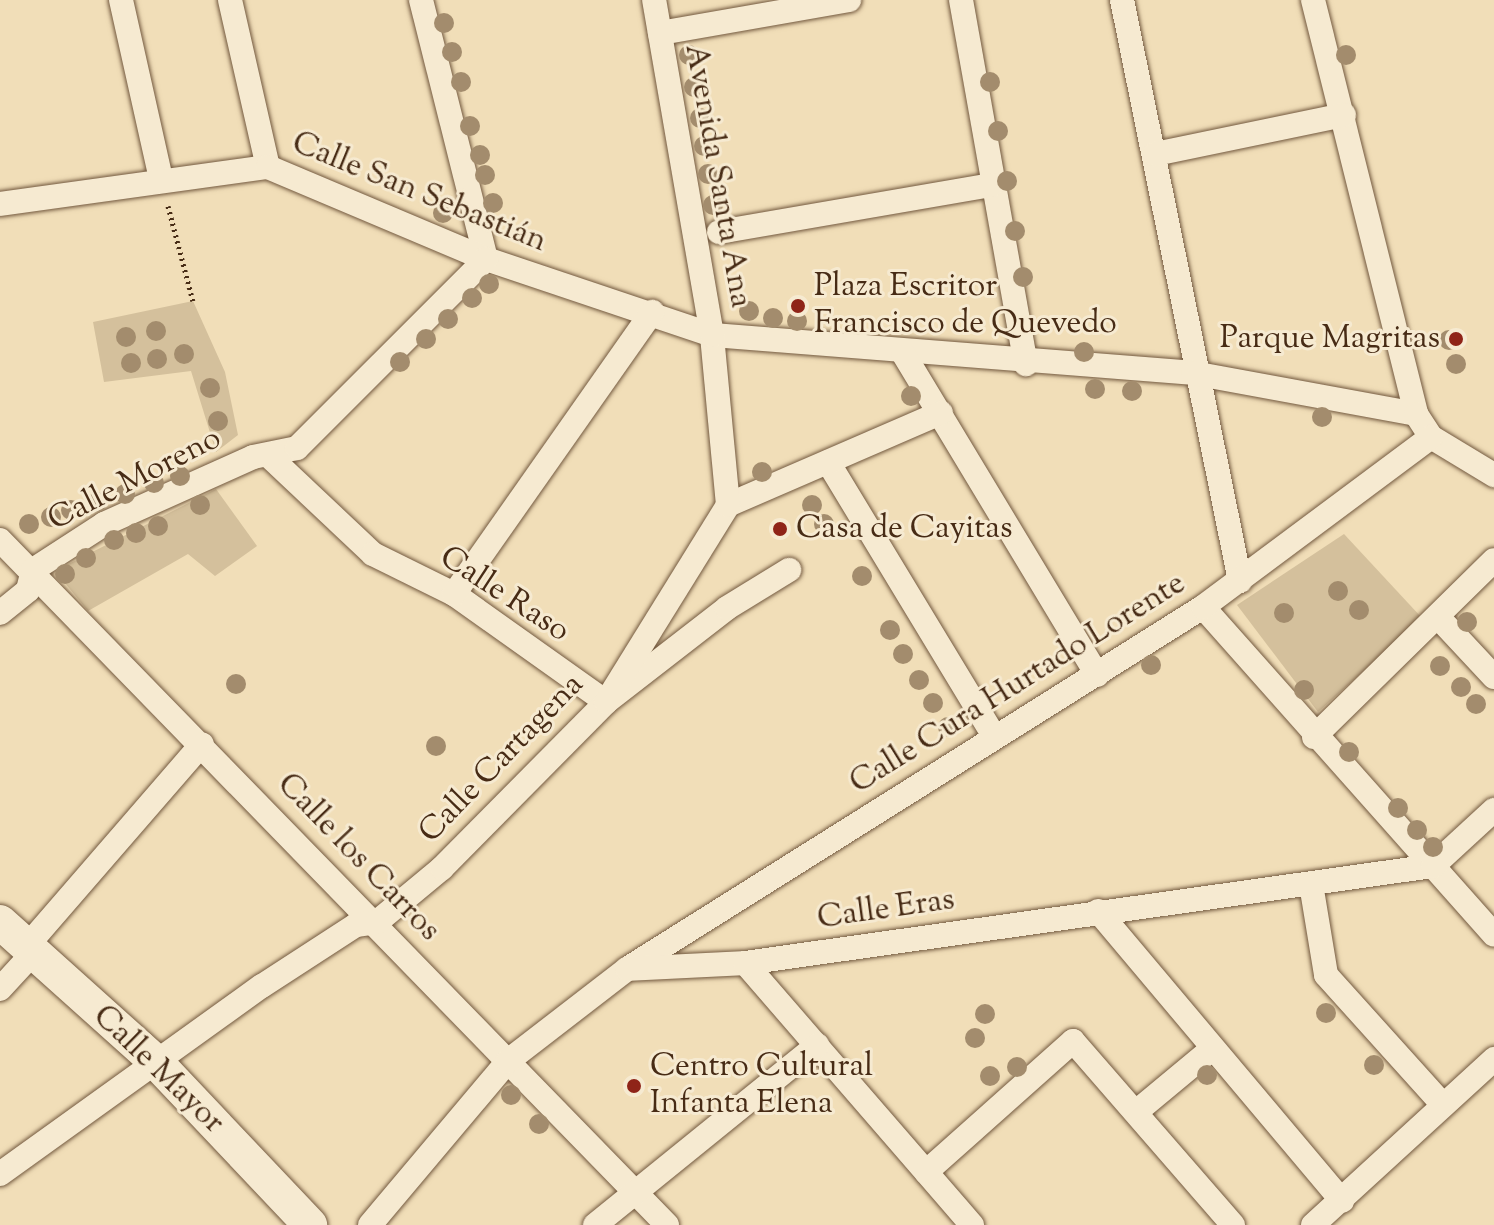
<!DOCTYPE html>
<meta charset="utf-8">
<style>
body{margin:0}
#map{position:relative;width:1494px;height:1225px;overflow:hidden;background:#f1deb8;font-family:"Sorts Mill Goudy",serif}
div>[style]{position:absolute}
[style*='--x']{left:calc(var(--x)*1px);top:calc(var(--y)*1px);width:calc(var(--w)*1px);rotate:calc(var(--a)*1deg)}
.green>*{inset:0;background:#d4c09c}
.path>*{height:5px;margin-top:-2.5px;transform-origin:0;background:repeating-linear-gradient(90deg,#472b15 0 2px,transparent 0 6px)}
.roads{filter:drop-shadow(0 0 2px #72583e) drop-shadow(0 0 2px #72583e)}
.street>*{height:24px;margin:-12px;padding:0 12px;transform-origin:12px;border-radius:12px;background:#f6ead1}
.secondary>*{height:34px;margin:-17px;padding:0 17px;transform-origin:17px;border-radius:17px;background:#f6ead1}
.trees>*{width:20px;height:20px;margin:-10px;border-radius:50%;background:#a38c6d}
.dots>*{width:22px;height:22px;translate:-50% -50%;box-sizing:border-box;border:4px solid #f6ead1;border-radius:50%}
span{translate:-50% -50%;white-space:nowrap;text-align:center;line-height:1.15;-webkit-text-stroke:6px #f6ead1;paint-order:stroke}
.street-label{font-size:32px;color:#472b15}
.poi-label{font-size:32px;color:#472b15}
.left{translate:0 -50%;text-align:left}
.right{translate:-100% -50%;text-align:right}
</style>
<div id="map">
<div class="green">
<i style="clip-path:polygon(193px 301px,225px 372px,238px 435px,216px 452px,191px 371px,104px 382px,93px 322px)"></i>
<i style="clip-path:polygon(216px 489px,257px 546px,215px 576px,188px 554px,88px 611px,55px 571px)"></i>
<i style="clip-path:polygon(1344px 534px,1422px 618px,1318px 712px,1237px 605px)"></i>
</div>
<div class="path">
<i style="--x:168;--y:206;--w:98;--a:75.3"></i>
</div>
<div class="roads">
<div class="street">
<i style="--x:121;--y:0;--w:183;--a:77.4"></i>
<i style="--x:230;--y:0;--w:171;--a:77.2"></i>
<i style="--x:421;--y:0;--w:267;--a:75.9"></i>
<i style="--x:961;--y:0;--w:370;--a:79.9"></i>
<i style="--x:1122;--y:0;--w:593;--a:78.52"></i>
<i style="--x:1313;--y:0;--w:427;--a:76"></i>
<i style="--x:660;--y:33;--w:192;--a:-9.9"></i>
<i style="--x:1155;--y:154;--w:193;--a:-11.7"></i>
<i style="--x:0;--y:204;--w:271;--a:-7.9"></i>
<i style="--x:268;--y:167;--w:237;--a:22.9"></i>
<i style="--x:486;--y:259;--w:238;--a:18.6"></i>
<i style="--x:712;--y:335;--w:482;--a:4.5"></i>
<i style="--x:1193;--y:373;--w:227;--a:10.4"></i>
<i style="--x:1416;--y:414;--w:27;--a:57"></i>
<i style="--x:1431;--y:437;--w:74;--a:31.1"></i>
<i style="--x:719;--y:232;--w:276;--a:-9.8"></i>
<i style="--x:903;--y:353;--w:376;--a:58.9"></i>
<i style="--x:270;--y:457;--w:141;--a:43.3"></i>
<i style="--x:373;--y:554;--w:90;--a:26.3"></i>
<i style="--x:454;--y:594;--w:186;--a:35.4"></i>
<i style="--x:606;--y:702;--w:153;--a:-37.8"></i>
<i style="--x:727;--y:608;--w:73;--a:-31.5"></i>
<i style="--x:828;--y:462;--w:318;--a:58.8"></i>
<i style="--x:728;--y:505;--w:232;--a:-23.4"></i>
<i style="--x:0;--y:540;--w:956;--a:45.76"></i>
<i style="--x:454;--y:594;--w:345;--a:-54.9"></i>
<i style="--x:1203;--y:607;--w:438;--a:48.4"></i>
<i style="--x:0;--y:613;--w:36;--a:-39"></i>
<i style="--x:28;--y:590;--w:21;--a:-76"></i>
<i style="--x:33;--y:570;--w:85;--a:-32.9"></i>
<i style="--x:104;--y:524;--w:163;--a:-24.2"></i>
<i style="--x:253;--y:457;--w:45;--a:-11.6"></i>
<i style="--x:297;--y:448;--w:267;--a:-45"></i>
<i style="--x:1438;--y:617;--w:82;--a:47"></i>
<i style="--x:1314;--y:737;--w:252;--a:-44.5"></i>
<i style="--x:1311;--y:884;--w:92;--a:80.6"></i>
<i style="--x:1326;--y:975;--w:175;--a:48"></i>
<i style="--x:1098;--y:911;--w:379;--a:49.9"></i>
<i style="--x:27;--y:946;--w:267;--a:-49.1"></i>
<i style="--x:745;--y:963;--w:347;--a:49.1"></i>
<i style="--x:630;--y:967;--w:677;--a:-32.14"></i>
<i style="--x:1203;--y:607;--w:284;--a:-36.7"></i>
<i style="--x:0;--y:989;--w:50;--a:-47.4"></i>
<i style="--x:1136;--y:1112;--w:99;--a:-39.7"></i>
<i style="--x:926;--y:1172;--w:197;--a:-41.7"></i>
<i style="--x:1073;--y:1041;--w:244;--a:49"></i>
<i style="--x:0;--y:1174;--w:322;--a:-35.7"></i>
<i style="--x:262;--y:986;--w:112;--a:-33"></i>
<i style="--x:356;--y:925;--w:21;--a:-8"></i>
<i style="--x:377;--y:922;--w:85;--a:-39.7"></i>
<i style="--x:442;--y:868;--w:233;--a:-45.3"></i>
<i style="--x:606;--y:702;--w:232;--a:-58.2"></i>
<i style="--x:728;--y:505;--w:171;--a:-95.4"></i>
<i style="--x:712;--y:335;--w:340;--a:-99.8"></i>
<i style="--x:370;--y:1225;--w:214;--a:-49.9"></i>
<i style="--x:508;--y:1061;--w:150;--a:-37.7"></i>
<i style="--x:627;--y:969;--w:118;--a:-2.9"></i>
<i style="--x:745;--y:963;--w:695;--a:-8.03"></i>
<i style="--x:1433;--y:866;--w:83;--a:-42.6"></i>
<i style="--x:595;--y:1225;--w:286;--a:-39"></i>
<i style="--x:1313;--y:1225;--w:246;--a:-42.5"></i>
</div>
<div class="secondary">
<i style="--x:0;--y:922;--w:211;--a:41.9"></i>
<i style="--x:157;--y:1063;--w:223;--a:46.6"></i>
</div>
</div>
<div class="trees">
<i style="left:444px;top:23px"></i>
<i style="left:452px;top:52px"></i>
<i style="left:689px;top:55px"></i>
<i style="left:1346px;top:55px"></i>
<i style="left:461px;top:82px"></i>
<i style="left:990px;top:82px"></i>
<i style="left:694px;top:87px"></i>
<i style="left:700px;top:118px"></i>
<i style="left:470px;top:126px"></i>
<i style="left:998px;top:131px"></i>
<i style="left:704px;top:146px"></i>
<i style="left:480px;top:155px"></i>
<i style="left:708px;top:174px"></i>
<i style="left:485px;top:175px"></i>
<i style="left:1007px;top:181px"></i>
<i style="left:493px;top:203px"></i>
<i style="left:713px;top:205px"></i>
<i style="left:443px;top:213px"></i>
<i style="left:1015px;top:231px"></i>
<i style="left:1023px;top:277px"></i>
<i style="left:489px;top:284px"></i>
<i style="left:472px;top:298px"></i>
<i style="left:749px;top:311px"></i>
<i style="left:773px;top:318px"></i>
<i style="left:448px;top:319px"></i>
<i style="left:797px;top:321px"></i>
<i style="left:156px;top:331px"></i>
<i style="left:126px;top:337px"></i>
<i style="left:426px;top:339px"></i>
<i style="left:1449px;top:340px"></i>
<i style="left:1084px;top:352px"></i>
<i style="left:184px;top:354px"></i>
<i style="left:157px;top:359px"></i>
<i style="left:400px;top:362px"></i>
<i style="left:131px;top:363px"></i>
<i style="left:1456px;top:364px"></i>
<i style="left:210px;top:388px"></i>
<i style="left:1095px;top:389px"></i>
<i style="left:1132px;top:391px"></i>
<i style="left:911px;top:396px"></i>
<i style="left:1322px;top:417px"></i>
<i style="left:218px;top:421px"></i>
<i style="left:762px;top:472px"></i>
<i style="left:180px;top:476px"></i>
<i style="left:154px;top:483px"></i>
<i style="left:125px;top:494px"></i>
<i style="left:97px;top:502px"></i>
<i style="left:200px;top:505px"></i>
<i style="left:812px;top:505px"></i>
<i style="left:71px;top:510px"></i>
<i style="left:51px;top:517px"></i>
<i style="left:29px;top:524px"></i>
<i style="left:824px;top:524px"></i>
<i style="left:158px;top:526px"></i>
<i style="left:136px;top:533px"></i>
<i style="left:114px;top:540px"></i>
<i style="left:86px;top:558px"></i>
<i style="left:65px;top:574px"></i>
<i style="left:862px;top:576px"></i>
<i style="left:1338px;top:591px"></i>
<i style="left:1359px;top:610px"></i>
<i style="left:1284px;top:613px"></i>
<i style="left:1467px;top:622px"></i>
<i style="left:890px;top:630px"></i>
<i style="left:903px;top:654px"></i>
<i style="left:1151px;top:665px"></i>
<i style="left:1440px;top:666px"></i>
<i style="left:919px;top:680px"></i>
<i style="left:236px;top:684px"></i>
<i style="left:1461px;top:687px"></i>
<i style="left:1304px;top:690px"></i>
<i style="left:933px;top:703px"></i>
<i style="left:1476px;top:704px"></i>
<i style="left:948px;top:727px"></i>
<i style="left:436px;top:746px"></i>
<i style="left:1349px;top:752px"></i>
<i style="left:1398px;top:808px"></i>
<i style="left:1417px;top:830px"></i>
<i style="left:1433px;top:847px"></i>
<i style="left:1326px;top:1013px"></i>
<i style="left:985px;top:1014px"></i>
<i style="left:975px;top:1038px"></i>
<i style="left:1374px;top:1065px"></i>
<i style="left:1017px;top:1067px"></i>
<i style="left:1207px;top:1075px"></i>
<i style="left:990px;top:1076px"></i>
<i style="left:511px;top:1095px"></i>
<i style="left:539px;top:1124px"></i>
</div>
<div class="dots">
<i style="left:798px;top:306px;background:#8f2418"></i>
<i style="left:1456px;top:339px;background:#8f2418"></i>
<i style="left:780px;top:529px;background:#8f2418"></i>
<i style="left:634px;top:1086px;background:#8f2418"></i>
</div>
<div class="street-label">
<span style="left:717px;top:176px;rotate:80deg">Avenida Santa Ana</span>
<span style="left:419px;top:193px;rotate:22deg">Calle San Sebastián</span>
<span style="left:135px;top:480px;rotate:-27deg">Calle Moreno</span>
<span style="left:504px;top:595px;rotate:33deg">Calle Raso</span>
<span style="left:1018px;top:684px;rotate:-32deg">Calle Cura Hurtado Lorente</span>
<span style="left:502px;top:759px;rotate:-46deg">Calle Cartagena</span>
<span style="left:358px;top:858px;rotate:46deg">Calle los Carros</span>
<span style="left:886px;top:910px;rotate:-8deg">Calle Eras</span>
<span style="left:158px;top:1070px;rotate:44deg">Calle Mayor</span>
</div>
<div class="poi-label">
<span class="left" style="left:814px;top:306px">Plaza Escritor<br>Francisco de Quevedo</span>
<span class="right" style="left:1440px;top:339px">Parque Magritas</span>
<span class="left" style="left:796px;top:529px">Casa de Cayitas</span>
<span class="left" style="left:650px;top:1086px">Centro Cultural<br>Infanta Elena</span>
</div>
</div>
